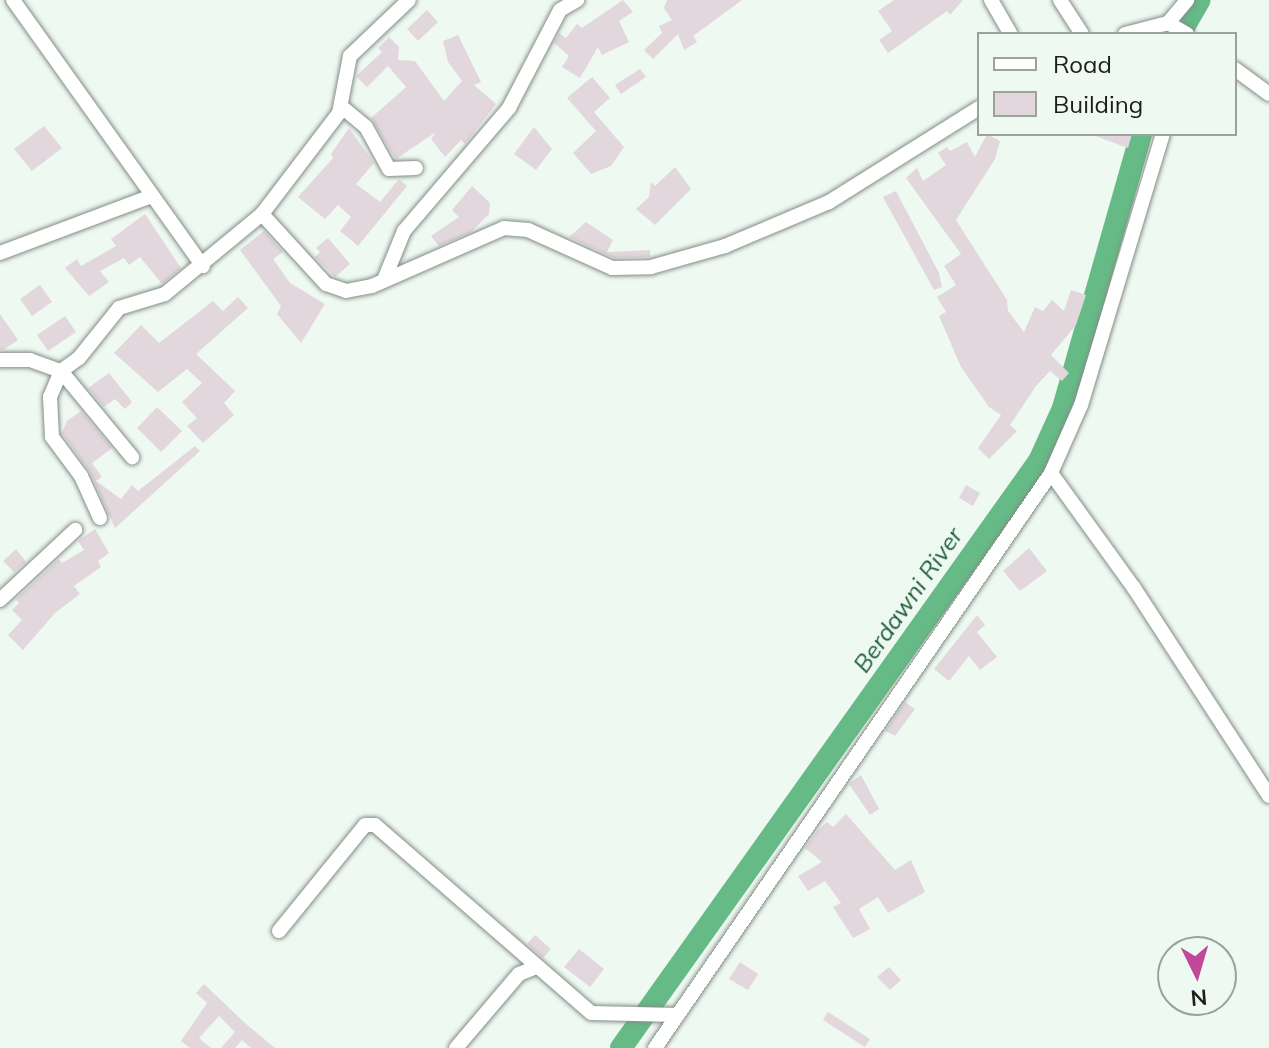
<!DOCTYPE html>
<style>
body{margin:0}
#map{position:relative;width:1269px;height:1048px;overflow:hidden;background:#eef9f1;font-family:Mulish,sans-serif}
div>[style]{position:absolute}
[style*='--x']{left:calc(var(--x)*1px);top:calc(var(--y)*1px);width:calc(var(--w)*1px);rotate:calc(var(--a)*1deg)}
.river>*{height:22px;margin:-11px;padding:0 11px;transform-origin:11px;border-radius:11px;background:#65ba85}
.building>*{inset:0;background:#e2d7dd}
.roads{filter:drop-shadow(0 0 2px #838d86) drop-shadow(0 0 2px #838d86)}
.minor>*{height:14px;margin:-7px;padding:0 7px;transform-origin:7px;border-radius:7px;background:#fff}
span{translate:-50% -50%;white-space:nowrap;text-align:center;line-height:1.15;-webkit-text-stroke:7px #eef9f1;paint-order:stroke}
.water-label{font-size:24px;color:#225f3b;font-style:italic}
.legend{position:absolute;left:977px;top:32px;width:260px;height:104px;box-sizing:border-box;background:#eef9f1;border:2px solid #9aa29c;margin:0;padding:10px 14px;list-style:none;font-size:24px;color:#1c1f1d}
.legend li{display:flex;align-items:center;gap:16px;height:40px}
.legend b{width:40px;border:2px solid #9aa29c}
.north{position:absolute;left:1157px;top:936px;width:80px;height:80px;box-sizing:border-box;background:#eef9f1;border:2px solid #9aa29c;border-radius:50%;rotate:175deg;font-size:22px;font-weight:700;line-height:32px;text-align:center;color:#1c1f1d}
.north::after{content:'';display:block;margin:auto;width:28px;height:36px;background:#c04799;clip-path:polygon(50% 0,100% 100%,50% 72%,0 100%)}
</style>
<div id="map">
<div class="river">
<i style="--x:1180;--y:34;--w:39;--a:-60"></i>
<i style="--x:621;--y:1048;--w:721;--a:-54.55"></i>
<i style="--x:1039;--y:461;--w:58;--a:-65.6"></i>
<i style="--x:1063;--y:408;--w:285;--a:-74.1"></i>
</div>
<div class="building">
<i style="clip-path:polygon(623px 0,633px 12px,619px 21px,629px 42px,602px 55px,598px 47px,580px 78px,562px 67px,569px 56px,554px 43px,559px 33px,566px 38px,577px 24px,582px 28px)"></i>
<i style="clip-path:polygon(667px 0,742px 0,693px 36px,697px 42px,684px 50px,678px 34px,653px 59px,644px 50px,662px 33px,659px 26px,672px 20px,664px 8px)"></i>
<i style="clip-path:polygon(894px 0,963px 0,950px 15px,947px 11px,888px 53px,879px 40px,892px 31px,878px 11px)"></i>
<i style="clip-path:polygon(427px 10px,438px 22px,418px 41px,407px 29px)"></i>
<i style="clip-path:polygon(458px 35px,481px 82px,474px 85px,496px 104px,465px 144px,461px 140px,445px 157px,431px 139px,436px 132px,396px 159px,371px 118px,406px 87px,388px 66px,367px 87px,356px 76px,382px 52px,378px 48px,389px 37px,399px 47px,398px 60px,415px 61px,444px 101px,462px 81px,448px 62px,443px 41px)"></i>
<i style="clip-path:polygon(640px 69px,646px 77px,621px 94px,615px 85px)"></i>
<i style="clip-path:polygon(592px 77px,610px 98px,594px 112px,624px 147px,611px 166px,591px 174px,573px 153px,596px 131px,567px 98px)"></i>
<i style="clip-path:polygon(44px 126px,62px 148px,32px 171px,14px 149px)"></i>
<i style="clip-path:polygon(534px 127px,552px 149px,536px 170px,514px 154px)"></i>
<i style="clip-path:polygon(349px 128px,374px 163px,356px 184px,380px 202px,399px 179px,407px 186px,358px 246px,340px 231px,351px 217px,338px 205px,325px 219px,298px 197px,333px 158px,331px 154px)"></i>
<i style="clip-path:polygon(987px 134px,1000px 141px,995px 159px,956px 220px,1007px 300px,1008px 311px,1024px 332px,1035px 307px,1043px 311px,1052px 300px,1064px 311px,1071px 290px,1086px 295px,1076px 325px,1051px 355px,1069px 373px,1062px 381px,1050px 371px,1036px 386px,1010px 425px,1017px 431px,989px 459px,978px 448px,1001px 415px,989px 407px,961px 367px,939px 316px,946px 312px,937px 297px,956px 285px,944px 266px,961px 254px,906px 178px,917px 168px,923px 181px,946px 165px,938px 153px,947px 147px,950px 151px,967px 142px,975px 157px)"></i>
<i style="clip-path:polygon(1090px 134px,1132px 134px,1128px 148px)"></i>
<i style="clip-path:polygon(675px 167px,691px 189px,655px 225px,636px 209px,649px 197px,651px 182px,655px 186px)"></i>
<i style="clip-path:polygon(472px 186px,490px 203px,489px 214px,471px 232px,439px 246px,431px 236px,459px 217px,452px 210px)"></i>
<i style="clip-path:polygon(896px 191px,939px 273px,942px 287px,934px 290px,883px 197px)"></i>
<i style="clip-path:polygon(145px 214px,181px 268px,162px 284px,140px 257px,129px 265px,124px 258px,100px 271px,109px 282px,89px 296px,65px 268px,77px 259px,81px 266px,116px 246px,111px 239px)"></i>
<i style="clip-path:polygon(586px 222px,613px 240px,607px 252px,650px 250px,650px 257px,614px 258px,569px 237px)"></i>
<i style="clip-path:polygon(264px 231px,283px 252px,273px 259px,290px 283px,325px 304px,301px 343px,277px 314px,281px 306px,240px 250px)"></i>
<i style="clip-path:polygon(328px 238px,350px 264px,335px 277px,315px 257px,320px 252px,316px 248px)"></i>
<i style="clip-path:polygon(40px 285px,52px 302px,32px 316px,20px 299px)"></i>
<i style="clip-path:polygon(238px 297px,248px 308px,196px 354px,235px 391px,224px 403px,234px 415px,203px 443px,187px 426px,197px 418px,182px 402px,202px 383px,187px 369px,158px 392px,114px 353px,141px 325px,159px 343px,213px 301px,223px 311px)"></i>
<i style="clip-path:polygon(0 314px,18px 340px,3px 350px,0 350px)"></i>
<i style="clip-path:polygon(65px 316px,76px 332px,48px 351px,37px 335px)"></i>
<i style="clip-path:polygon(109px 373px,132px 402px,125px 409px,115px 399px,104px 407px,88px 388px)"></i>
<i style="clip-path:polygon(157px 407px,182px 431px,161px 452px,137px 428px)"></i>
<i style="clip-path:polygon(81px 411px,112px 448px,92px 463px,102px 477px,96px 481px,121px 499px,132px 485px,138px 491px,195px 446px,200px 451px,115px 528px,90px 472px,62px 433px,67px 421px)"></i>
<i style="clip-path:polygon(966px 485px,980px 493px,973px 506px,959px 498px)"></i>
<i style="clip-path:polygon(95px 529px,109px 553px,98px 561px,101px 567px,74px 586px,80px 594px,55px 613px,23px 650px,8px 635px,22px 620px,12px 610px,19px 603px,16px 599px,59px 559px,62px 563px,84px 550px,78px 541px)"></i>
<i style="clip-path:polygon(1029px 548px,1047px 571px,1020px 591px,1003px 571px)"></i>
<i style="clip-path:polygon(16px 549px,26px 562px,14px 572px,3px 561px)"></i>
<i style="clip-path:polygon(977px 615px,985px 625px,977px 632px,997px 657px,980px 670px,969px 656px,949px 681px,934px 669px)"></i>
<i style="clip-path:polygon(905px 702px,915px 709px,895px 736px,885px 731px)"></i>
<i style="clip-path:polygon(861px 775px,879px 809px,870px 815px,849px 784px)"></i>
<i style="clip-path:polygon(846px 814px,895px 870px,911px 860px,925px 892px,888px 913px,878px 897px,859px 909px,870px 929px,853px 938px,833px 907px,841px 903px,825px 881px,808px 891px,798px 876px,822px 862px,805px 848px,818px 830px,827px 822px,833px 827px)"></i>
<i style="clip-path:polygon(535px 935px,551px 949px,543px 958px,527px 944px)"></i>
<i style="clip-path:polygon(579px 949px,604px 969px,590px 987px,564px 967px)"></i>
<i style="clip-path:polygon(740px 962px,758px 974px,748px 990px,729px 979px)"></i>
<i style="clip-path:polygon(889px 967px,901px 980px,890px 990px,877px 977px)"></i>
<i style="clip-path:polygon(204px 984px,246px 1024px,275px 1048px,251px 1048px,242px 1040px,235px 1048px,221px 1048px,235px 1032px,219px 1016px,199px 1038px,211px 1048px,190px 1048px,181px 1041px,207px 1003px,196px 993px)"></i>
<i style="clip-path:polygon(828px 1012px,870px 1039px,865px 1047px,823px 1020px)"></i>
</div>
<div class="roads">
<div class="minor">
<i style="--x:13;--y:0;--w:327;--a:54.5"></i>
<i style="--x:991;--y:0;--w:39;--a:60"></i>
<i style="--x:1060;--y:0;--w:40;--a:57.1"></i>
<i style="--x:1168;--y:23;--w:30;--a:-50"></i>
<i style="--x:1125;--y:34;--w:44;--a:-14.3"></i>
<i style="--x:1168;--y:23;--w:22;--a:30"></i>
<i style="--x:1235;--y:69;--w:42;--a:36.3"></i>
<i style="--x:342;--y:107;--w:31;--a:40"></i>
<i style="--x:366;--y:127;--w:48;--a:61.3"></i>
<i style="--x:389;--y:169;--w:27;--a:-2"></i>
<i style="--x:262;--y:214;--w:95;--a:47.6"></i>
<i style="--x:326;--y:284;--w:21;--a:19"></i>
<i style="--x:346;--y:291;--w:26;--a:-11"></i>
<i style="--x:372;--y:286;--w:144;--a:-23.7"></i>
<i style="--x:504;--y:228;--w:24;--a:5"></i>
<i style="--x:528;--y:230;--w:92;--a:24.3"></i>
<i style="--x:612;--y:268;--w:39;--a:-1"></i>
<i style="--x:651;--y:267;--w:77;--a:-15.8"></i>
<i style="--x:725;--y:246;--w:113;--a:-22.9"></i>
<i style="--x:829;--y:202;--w:177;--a:-32.1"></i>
<i style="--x:0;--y:253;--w:162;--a:-20.6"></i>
<i style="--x:384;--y:280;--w:53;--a:-67.8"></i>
<i style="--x:404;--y:231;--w:162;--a:-49.5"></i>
<i style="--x:509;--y:108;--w:110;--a:-62.5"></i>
<i style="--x:560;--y:10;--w:20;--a:-30"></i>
<i style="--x:0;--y:360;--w:30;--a:0"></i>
<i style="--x:30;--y:360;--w:33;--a:20"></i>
<i style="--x:61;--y:371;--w:112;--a:50.5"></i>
<i style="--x:1051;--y:473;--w:142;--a:54.2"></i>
<i style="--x:1134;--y:588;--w:248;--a:57"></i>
<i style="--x:100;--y:518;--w:46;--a:-114.3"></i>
<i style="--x:81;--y:476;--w:49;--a:-126.6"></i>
<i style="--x:52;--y:437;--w:40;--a:-92.9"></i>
<i style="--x:50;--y:397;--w:28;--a:-67"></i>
<i style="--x:61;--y:371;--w:22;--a:-36"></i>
<i style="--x:79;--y:358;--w:64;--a:-51.3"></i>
<i style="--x:119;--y:308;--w:48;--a:-16.9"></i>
<i style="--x:165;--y:294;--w:126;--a:-39.5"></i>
<i style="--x:262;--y:214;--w:127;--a:-52.7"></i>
<i style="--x:339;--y:113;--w:58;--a:-79.1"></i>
<i style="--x:350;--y:56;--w:81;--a:-43.5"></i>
<i style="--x:0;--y:600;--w:103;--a:-43"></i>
<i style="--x:279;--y:931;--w:136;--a:-50.9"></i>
<i style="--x:365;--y:825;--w:10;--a:0"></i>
<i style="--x:375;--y:825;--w:286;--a:41"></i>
<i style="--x:591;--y:1013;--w:87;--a:1.3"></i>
<i style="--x:456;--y:1048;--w:97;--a:-49.6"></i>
<i style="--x:519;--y:974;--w:18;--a:-22"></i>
<i style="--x:655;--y:1048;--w:698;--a:-55.44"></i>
<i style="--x:1051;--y:473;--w:74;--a:-66.2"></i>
<i style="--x:1081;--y:405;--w:283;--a:-73.2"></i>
</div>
</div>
<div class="water-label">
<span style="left:908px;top:600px;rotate:-55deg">Berdawni River</span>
</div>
<ul class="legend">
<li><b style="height:10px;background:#fff"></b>Road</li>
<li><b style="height:22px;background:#e2d7dd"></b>Building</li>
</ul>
<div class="north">N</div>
</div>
